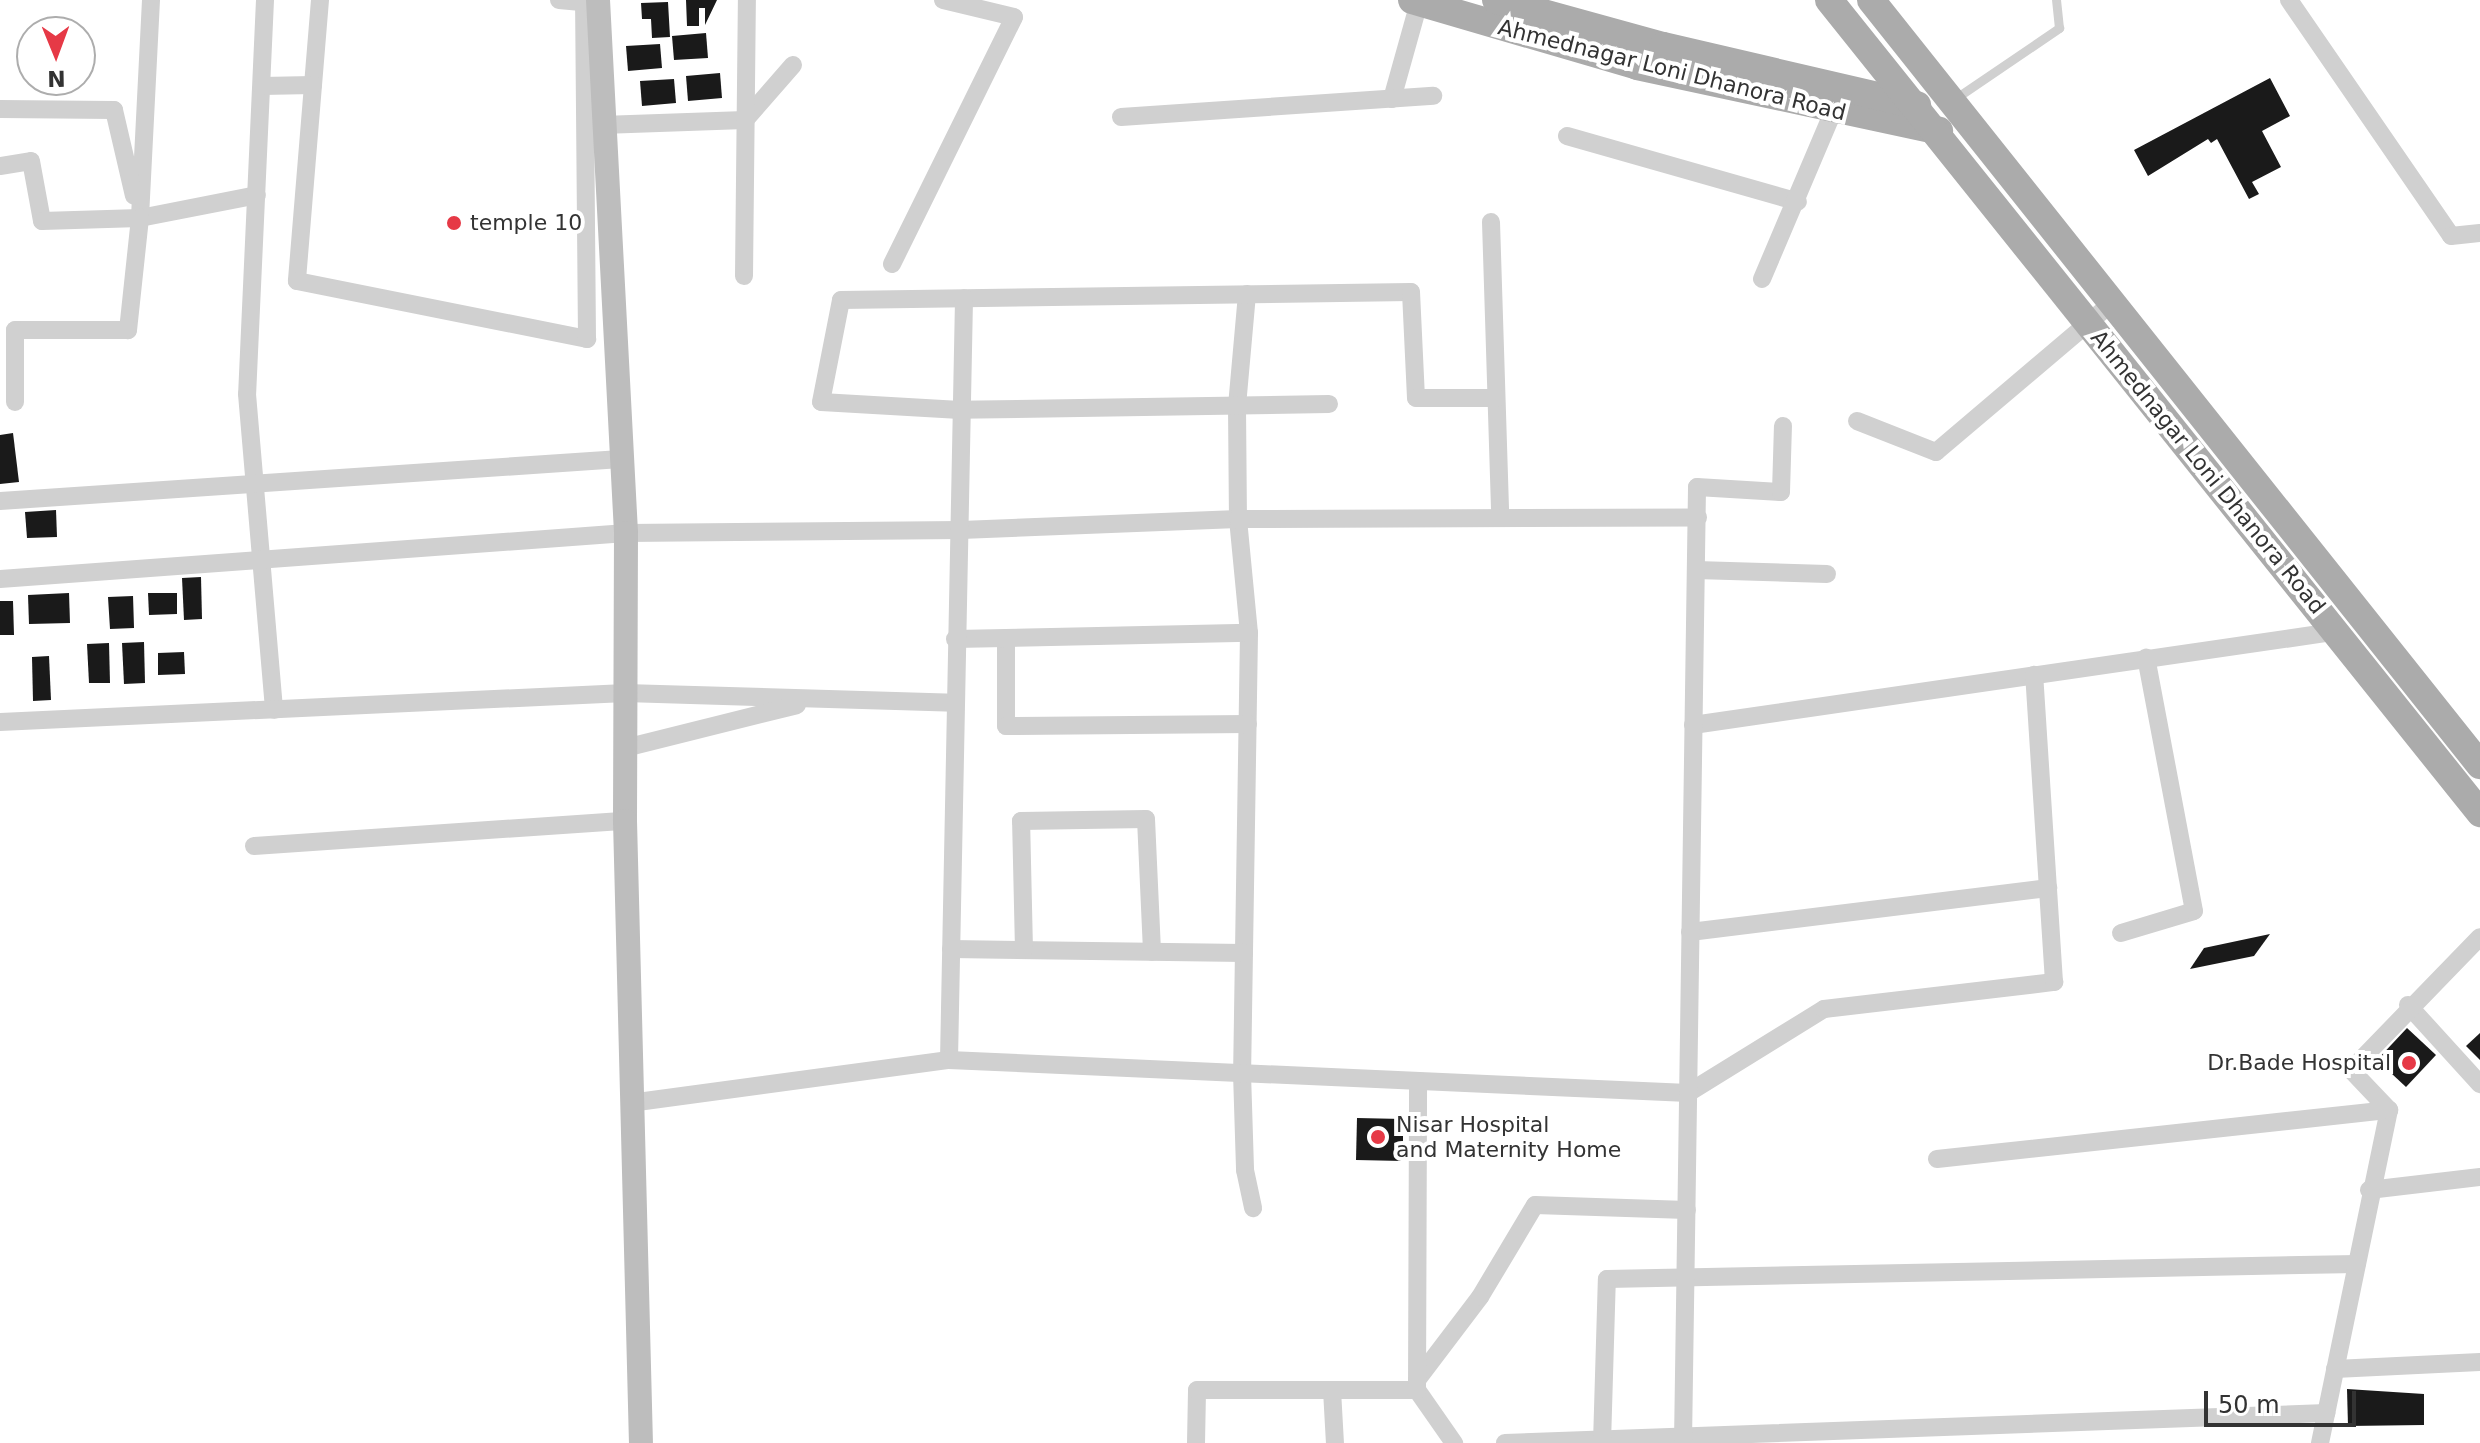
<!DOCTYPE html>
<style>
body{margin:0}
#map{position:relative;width:2480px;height:1443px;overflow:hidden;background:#fff;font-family:"DejaVu Sans",sans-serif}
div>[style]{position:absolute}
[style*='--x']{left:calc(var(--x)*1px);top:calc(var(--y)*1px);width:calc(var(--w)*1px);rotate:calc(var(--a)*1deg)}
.building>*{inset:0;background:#1a1a1a}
.lane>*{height:9px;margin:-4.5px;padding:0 4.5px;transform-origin:4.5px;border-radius:4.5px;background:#d0d0d0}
.street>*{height:18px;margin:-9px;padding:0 9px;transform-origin:9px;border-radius:9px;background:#d0d0d0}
.secondary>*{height:24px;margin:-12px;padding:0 12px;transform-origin:12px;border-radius:12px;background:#bdbdbd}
.primary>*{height:28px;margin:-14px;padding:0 14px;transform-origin:14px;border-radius:14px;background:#ababab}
.dots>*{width:22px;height:22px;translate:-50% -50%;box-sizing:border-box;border:4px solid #fff;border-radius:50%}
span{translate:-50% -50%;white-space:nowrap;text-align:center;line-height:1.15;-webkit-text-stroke:8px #fff;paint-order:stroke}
.street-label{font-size:22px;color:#333}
.poi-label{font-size:22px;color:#333}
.left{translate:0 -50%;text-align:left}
.right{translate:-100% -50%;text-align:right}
.north{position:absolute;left:16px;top:16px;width:80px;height:80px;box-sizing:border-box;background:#fff;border:2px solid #adadad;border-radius:50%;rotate:179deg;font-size:22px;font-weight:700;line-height:32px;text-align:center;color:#333}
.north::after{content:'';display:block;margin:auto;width:28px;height:36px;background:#e63946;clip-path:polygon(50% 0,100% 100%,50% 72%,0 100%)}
.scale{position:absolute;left:2204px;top:1391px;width:152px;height:36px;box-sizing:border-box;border:4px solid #333;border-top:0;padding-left:10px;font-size:24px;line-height:28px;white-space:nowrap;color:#333;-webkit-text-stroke:6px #fff;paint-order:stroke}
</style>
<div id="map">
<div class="building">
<i style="clip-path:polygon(686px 0,717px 0,705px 25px,705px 8px,699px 8px,699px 26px,687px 26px)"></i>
<i style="clip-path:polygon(668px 2px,670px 37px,652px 38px,651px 19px,642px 19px,641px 3px)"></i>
<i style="clip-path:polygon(706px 33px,708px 58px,674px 60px,672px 36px)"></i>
<i style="clip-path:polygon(660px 44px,662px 68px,628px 71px,626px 46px)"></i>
<i style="clip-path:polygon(720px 73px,722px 98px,688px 101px,686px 76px)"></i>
<i style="clip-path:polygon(2270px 78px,2290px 116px,2262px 131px,2281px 167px,2252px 182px,2259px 194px,2249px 199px,2217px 139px,2211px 143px,2208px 139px,2148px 176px,2134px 150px)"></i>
<i style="clip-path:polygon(674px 79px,676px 103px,642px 106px,640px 81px)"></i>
<i style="clip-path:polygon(13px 433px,19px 482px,0 484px,0 435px)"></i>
<i style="clip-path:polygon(56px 510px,57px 537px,27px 538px,25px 512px)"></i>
<i style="clip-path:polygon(201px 577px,202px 619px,184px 620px,182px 578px)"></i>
<i style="clip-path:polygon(69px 593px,70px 623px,29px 624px,28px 595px)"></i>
<i style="clip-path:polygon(148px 593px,177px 593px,177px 614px,149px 615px)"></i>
<i style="clip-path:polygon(133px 596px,134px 628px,110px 629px,108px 597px)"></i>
<i style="clip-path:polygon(0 601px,13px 601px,14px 635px,0 635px)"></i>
<i style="clip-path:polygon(144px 642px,145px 683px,124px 684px,122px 643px)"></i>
<i style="clip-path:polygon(109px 643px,110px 683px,89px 683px,87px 644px)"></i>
<i style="clip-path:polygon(184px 652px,185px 674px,158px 675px,158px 653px)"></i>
<i style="clip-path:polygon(49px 656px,51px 700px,33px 701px,32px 657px)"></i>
<i style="clip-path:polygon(2270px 934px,2254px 956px,2190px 969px,2204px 948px)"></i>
<i style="clip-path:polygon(2407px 1028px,2436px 1055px,2406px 1087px,2377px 1060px)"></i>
<i style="clip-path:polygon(2480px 1033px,2480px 1060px,2466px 1046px)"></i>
<i style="clip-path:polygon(1357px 1118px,1403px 1119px,1403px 1161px,1356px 1160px)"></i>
<i style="clip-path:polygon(2347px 1389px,2424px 1394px,2424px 1425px,2348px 1426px)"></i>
</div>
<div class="lane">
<i style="--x:1956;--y:98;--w:125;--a:-34.2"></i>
<i style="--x:2059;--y:28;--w:28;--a:-96"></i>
</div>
<div class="street">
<i style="--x:151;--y:0;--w:218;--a:92.9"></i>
<i style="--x:140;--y:218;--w:119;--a:-11.1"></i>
<i style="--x:265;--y:0;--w:394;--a:92.6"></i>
<i style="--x:247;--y:394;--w:317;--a:85.1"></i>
<i style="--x:320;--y:0;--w:282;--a:94.7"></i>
<i style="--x:297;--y:281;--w:296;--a:11.3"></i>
<i style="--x:587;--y:339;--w:339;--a:-90.5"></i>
<i style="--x:559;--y:0;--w:25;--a:5"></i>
<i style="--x:2289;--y:0;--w:286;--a:55.5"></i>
<i style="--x:2451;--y:236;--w:29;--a:-6"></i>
<i style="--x:262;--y:86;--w:51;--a:-1.1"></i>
<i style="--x:1392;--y:99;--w:101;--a:-74.4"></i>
<i style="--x:0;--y:109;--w:114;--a:0.5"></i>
<i style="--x:114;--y:110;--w:88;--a:76.9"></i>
<i style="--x:1121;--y:117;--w:313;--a:-3.9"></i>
<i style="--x:602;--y:125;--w:143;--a:-2"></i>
<i style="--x:745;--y:120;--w:73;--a:-48.9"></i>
<i style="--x:1567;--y:136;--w:240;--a:15.9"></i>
<i style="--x:0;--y:166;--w:31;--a:-9"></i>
<i style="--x:31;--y:161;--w:61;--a:79.6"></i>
<i style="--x:42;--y:221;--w:98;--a:-1.8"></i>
<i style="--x:140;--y:218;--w:113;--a:96.1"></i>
<i style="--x:128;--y:330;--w:113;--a:180"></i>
<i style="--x:15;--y:330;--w:72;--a:90"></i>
<i style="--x:1491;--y:222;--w:294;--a:88.2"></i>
<i style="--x:892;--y:264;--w:275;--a:-63.7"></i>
<i style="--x:1014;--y:17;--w:73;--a:-166.5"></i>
<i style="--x:744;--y:276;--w:276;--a:-89.4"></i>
<i style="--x:1762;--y:279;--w:194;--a:-67"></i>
<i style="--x:1247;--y:294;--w:113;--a:95.1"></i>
<i style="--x:1237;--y:407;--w:112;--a:89.5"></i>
<i style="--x:1238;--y:519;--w:115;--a:84.5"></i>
<i style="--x:1249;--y:633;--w:440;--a:90.9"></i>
<i style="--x:1242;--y:1073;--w:97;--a:88.2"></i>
<i style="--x:1245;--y:1170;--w:39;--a:78"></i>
<i style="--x:1329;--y:404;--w:369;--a:179.1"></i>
<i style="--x:960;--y:410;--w:139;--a:-176.7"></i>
<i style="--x:821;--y:402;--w:104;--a:-78.9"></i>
<i style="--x:841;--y:300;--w:570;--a:-0.8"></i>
<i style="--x:1411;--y:292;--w:106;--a:87.3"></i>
<i style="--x:1416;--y:398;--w:80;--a:0"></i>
<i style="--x:1857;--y:421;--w:85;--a:21.4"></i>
<i style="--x:1936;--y:452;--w:231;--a:-40.3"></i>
<i style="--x:0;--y:501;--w:622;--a:-3.87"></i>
<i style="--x:1696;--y:570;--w:131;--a:1.7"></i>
<i style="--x:0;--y:579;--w:628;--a:-4.2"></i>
<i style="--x:626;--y:533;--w:335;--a:-0.5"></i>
<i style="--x:961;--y:530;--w:277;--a:-2.3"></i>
<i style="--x:1238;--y:519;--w:460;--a:-0.2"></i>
<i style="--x:1006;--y:638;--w:88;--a:90"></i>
<i style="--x:1006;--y:726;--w:242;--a:-0.5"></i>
<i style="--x:955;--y:639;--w:294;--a:-1.2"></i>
<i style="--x:0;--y:722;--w:626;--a:-2.66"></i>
<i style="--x:625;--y:693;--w:329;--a:1.7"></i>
<i style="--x:1693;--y:725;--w:654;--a:-8.27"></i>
<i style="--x:625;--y:748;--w:177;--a:-14"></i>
<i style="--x:254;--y:846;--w:372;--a:-3.9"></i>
<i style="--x:1690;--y:932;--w:361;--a:-7"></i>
<i style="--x:2121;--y:933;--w:76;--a:-16.8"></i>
<i style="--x:2194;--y:911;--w:258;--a:-100.7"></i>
<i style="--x:951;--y:949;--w:293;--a:0.8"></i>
<i style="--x:1024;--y:950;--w:129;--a:-91.3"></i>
<i style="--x:1021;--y:821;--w:125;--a:-0.9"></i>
<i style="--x:1146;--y:819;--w:133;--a:87.4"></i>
<i style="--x:2408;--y:1005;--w:107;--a:47.7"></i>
<i style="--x:949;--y:1060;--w:762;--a:-88.87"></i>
<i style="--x:630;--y:1103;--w:322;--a:-7.7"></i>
<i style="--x:949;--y:1060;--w:740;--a:2.56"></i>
<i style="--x:1688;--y:1093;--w:160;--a:-31.7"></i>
<i style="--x:1824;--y:1009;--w:232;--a:-6.7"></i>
<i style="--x:2054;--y:982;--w:308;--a:-93.7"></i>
<i style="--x:1937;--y:1159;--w:455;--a:-6.2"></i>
<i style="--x:2369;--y:1190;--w:112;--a:-6.7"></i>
<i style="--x:2335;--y:1369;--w:145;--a:-2.8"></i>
<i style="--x:1417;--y:1380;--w:104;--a:-52.8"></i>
<i style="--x:1480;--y:1297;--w:107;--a:-59.1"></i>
<i style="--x:1535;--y:1205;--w:152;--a:1.9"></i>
<i style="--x:1332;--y:1390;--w:53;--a:86.8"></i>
<i style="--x:1417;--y:1390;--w:65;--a:55.1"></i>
<i style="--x:1196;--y:1443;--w:53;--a:-88.9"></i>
<i style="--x:1197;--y:1390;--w:220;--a:0"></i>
<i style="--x:1417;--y:1390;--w:309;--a:-89.8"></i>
<i style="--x:1505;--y:1443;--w:822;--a:-2.09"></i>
<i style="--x:1602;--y:1443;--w:164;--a:-88.3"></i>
<i style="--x:1607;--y:1279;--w:750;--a:-1.15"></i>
<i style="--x:1683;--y:1443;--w:956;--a:-89.16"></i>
<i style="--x:1697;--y:487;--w:84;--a:3.4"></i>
<i style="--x:1781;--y:492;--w:66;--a:-88.3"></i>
<i style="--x:2320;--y:1443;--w:340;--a:-78.3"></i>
<i style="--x:2389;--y:1110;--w:55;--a:-133.5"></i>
<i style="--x:2351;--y:1070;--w:185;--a:-45.9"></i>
</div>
<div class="secondary">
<i style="--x:598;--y:0;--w:534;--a:86.99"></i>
<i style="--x:626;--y:533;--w:288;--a:90.2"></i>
<i style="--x:625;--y:821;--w:622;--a:88.53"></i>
</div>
<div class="primary">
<i style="--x:1412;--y:0;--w:234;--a:16.3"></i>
<i style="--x:1637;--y:66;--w:309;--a:12.1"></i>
<i style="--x:1496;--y:0;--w:173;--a:15.4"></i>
<i style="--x:1663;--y:46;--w:261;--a:13.1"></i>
<i style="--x:1829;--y:0;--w:1042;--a:51.31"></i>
<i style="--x:1871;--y:0;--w:978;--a:51.48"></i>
</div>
<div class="dots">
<i style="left:454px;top:223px;background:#e63946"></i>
<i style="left:2409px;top:1063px;background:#e63946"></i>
<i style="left:1378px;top:1137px;background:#e63946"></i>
</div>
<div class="street-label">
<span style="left:1672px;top:70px;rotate:14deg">Ahmednagar Loni Dhanora Road</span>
<span style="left:2208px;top:472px;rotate:51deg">Ahmednagar Loni Dhanora Road</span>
</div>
<div class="poi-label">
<span class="left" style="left:470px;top:223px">temple 10</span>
<span class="right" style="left:2391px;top:1063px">Dr.Bade Hospital</span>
<span class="left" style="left:1396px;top:1137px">Nisar Hospital<br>and Maternity Home</span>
</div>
<div class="north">N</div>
<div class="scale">50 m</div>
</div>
